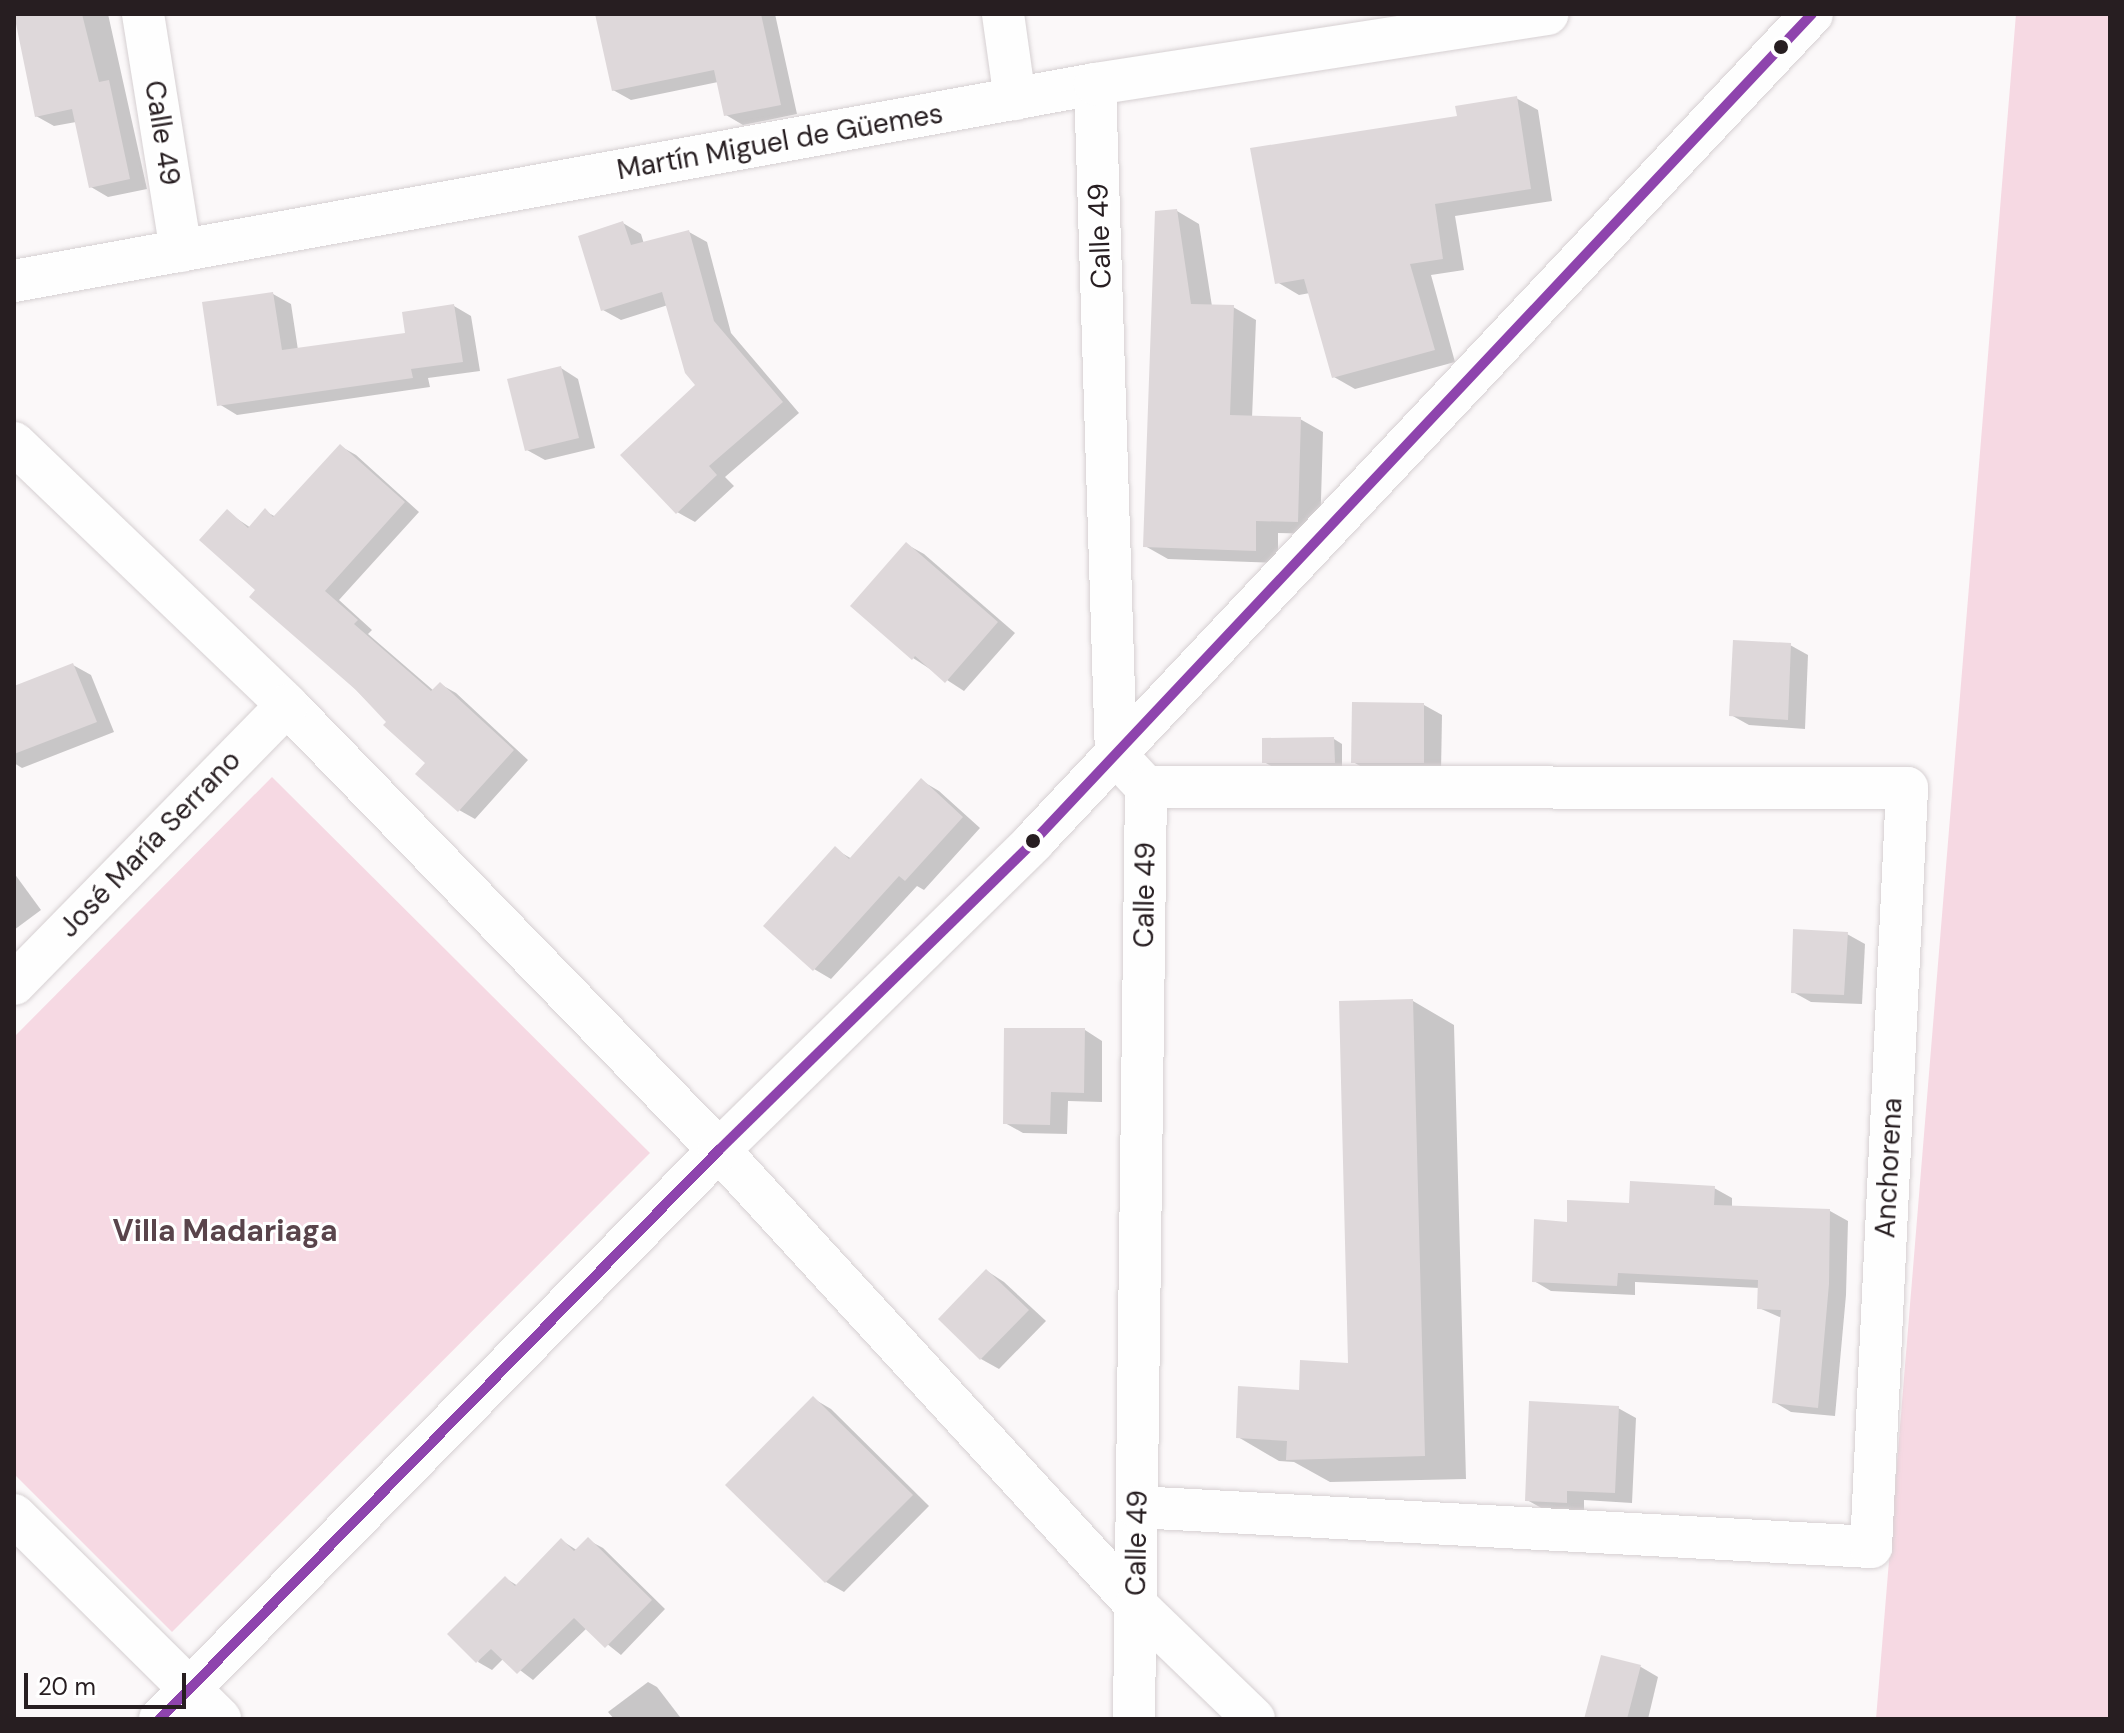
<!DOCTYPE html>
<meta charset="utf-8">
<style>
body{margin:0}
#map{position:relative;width:2124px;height:1733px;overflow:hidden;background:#fbf8f9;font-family:"DM Sans",sans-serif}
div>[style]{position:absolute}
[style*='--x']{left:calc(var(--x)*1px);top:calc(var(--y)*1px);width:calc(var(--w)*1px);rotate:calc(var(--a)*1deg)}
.green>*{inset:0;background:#f6d9e3}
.shadow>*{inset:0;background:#0003}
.building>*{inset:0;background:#ded8da}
.roads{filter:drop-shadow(0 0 2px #d6d0d2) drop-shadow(0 0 2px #d6d0d2)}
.street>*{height:42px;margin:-21px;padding:0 21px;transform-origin:21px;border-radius:21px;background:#fefefe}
.bus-1>*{height:10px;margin:-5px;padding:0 5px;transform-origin:5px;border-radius:5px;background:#8e44ad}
.dots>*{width:22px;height:22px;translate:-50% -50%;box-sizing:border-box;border:4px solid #fff;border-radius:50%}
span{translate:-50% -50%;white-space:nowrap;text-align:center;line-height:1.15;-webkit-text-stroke:6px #fff;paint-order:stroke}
.street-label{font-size:28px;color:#271e21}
.neighbourhood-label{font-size:30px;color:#59444b;font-weight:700}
.frame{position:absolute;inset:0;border:16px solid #271e21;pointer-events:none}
.scale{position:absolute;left:24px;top:1673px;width:162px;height:36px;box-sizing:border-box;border:4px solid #271e21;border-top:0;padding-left:10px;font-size:24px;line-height:28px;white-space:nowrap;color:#271e21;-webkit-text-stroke:6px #fff;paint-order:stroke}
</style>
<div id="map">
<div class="green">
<i style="clip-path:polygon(2016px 14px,2110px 14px,2110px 1719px,1876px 1719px)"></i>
<i style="clip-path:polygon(272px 777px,650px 1153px,172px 1632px,14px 1474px,14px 1037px)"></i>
</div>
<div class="shadow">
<i style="clip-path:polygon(15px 14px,108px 14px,147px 189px,108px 197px,91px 187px,76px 122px,54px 126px,36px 116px)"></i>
<i style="clip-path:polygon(597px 14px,775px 14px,797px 114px,743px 125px,726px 115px,718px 82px,631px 100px,613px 90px)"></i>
<i style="clip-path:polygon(1516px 98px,1538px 110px,1552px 201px,1455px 216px,1464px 270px,1431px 275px,1455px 362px,1355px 389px,1334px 377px,1310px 293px,1299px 295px,1277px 282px,1459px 117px)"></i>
<i style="clip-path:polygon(1177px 211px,1199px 224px,1212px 306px,1233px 307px,1256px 320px,1252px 418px,1300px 419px,1323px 432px,1320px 534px,1278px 533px,1278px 563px,1168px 559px,1145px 546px)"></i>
<i style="clip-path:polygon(623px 223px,641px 234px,644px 244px,689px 232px,707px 242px,731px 333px,799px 413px,725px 477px,734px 486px,695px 522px,677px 512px,697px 385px,668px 305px,621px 320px,603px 310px)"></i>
<i style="clip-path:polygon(273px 294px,291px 304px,298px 350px,407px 334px,454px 306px,471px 316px,480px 371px,428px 378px,430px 387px,237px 415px,219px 404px)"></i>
<i style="clip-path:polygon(561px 368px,578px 379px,595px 448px,545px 460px,527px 450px)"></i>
<i style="clip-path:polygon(340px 446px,356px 455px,419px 512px,339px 600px,372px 630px,368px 634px,434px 691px,440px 684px,456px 693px,528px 760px,475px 819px,459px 810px,428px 763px,258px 590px,227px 512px,251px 528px,265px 511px,276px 517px)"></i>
<i style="clip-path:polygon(906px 544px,924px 554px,1015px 633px,964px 691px,913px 658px,853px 606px)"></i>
<i style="clip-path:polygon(1790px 645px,1808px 655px,1805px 729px,1749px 725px,1731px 715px)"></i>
<i style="clip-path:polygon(73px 665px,91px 675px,114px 732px,22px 768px,14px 763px,14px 688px)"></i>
<i style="clip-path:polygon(1424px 705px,1442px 715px,1441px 773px,1371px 772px,1353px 762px)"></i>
<i style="clip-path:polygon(1334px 739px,1342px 744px,1342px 767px,1273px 767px,1264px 762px)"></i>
<i style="clip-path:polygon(922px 781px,939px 791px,980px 828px,924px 890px,917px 886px,831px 979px,814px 969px,835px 849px,852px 859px)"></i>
<i style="clip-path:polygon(14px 873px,41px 910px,14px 930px)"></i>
<i style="clip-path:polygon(1847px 934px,1865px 944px,1862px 1004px,1811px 1002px,1793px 992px)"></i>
<i style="clip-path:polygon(1413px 1001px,1454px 1025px,1466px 1479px,1330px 1482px,1294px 1462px,1279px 1461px,1238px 1437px,1300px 1392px,1350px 1366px)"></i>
<i style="clip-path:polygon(1085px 1030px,1102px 1041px,1102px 1102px,1068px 1101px,1067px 1134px,1023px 1133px,1005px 1123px)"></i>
<i style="clip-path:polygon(1714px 1188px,1732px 1198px,1732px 1208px,1830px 1211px,1848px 1221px,1846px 1295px,1835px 1416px,1791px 1412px,1774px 1402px,1782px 1318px,1759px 1308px,1760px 1288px,1635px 1282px,1635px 1295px,1551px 1291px,1534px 1281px,1568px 1224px,1631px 1205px)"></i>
<i style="clip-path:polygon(987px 1271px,1004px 1282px,1046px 1321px,999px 1369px,981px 1359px)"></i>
<i style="clip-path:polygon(814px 1399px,831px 1409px,929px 1506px,844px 1592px,826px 1582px,728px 1485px)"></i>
<i style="clip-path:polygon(1618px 1408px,1636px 1418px,1632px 1503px,1584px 1500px,1584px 1512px,1545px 1510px,1527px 1500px)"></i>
<i style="clip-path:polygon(561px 1540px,578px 1551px,588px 1540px,603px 1548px,665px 1609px,621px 1655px,587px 1628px,533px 1680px,504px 1658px,492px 1670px,478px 1662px,505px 1578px,518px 1586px)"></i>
<i style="clip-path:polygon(1602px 1657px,1641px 1667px,1658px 1677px,1648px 1719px,1586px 1719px)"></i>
<i style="clip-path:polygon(648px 1682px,657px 1687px,680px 1717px,614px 1719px,608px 1712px)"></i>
</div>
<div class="building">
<i style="clip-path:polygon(14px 14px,82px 14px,99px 82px,109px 80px,130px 179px,89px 188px,72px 109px,35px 117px)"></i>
<i style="clip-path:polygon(595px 14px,761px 14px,781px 105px,724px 116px,714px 70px,612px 91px)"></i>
<i style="clip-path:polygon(1517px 96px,1531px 189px,1435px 204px,1443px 259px,1410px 264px,1435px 350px,1332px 378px,1304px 279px,1275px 284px,1250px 148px,1457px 116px,1455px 106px)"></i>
<i style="clip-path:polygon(1177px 209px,1191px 304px,1234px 305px,1230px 415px,1301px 417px,1298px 522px,1256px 521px,1256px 551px,1143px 547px,1155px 211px)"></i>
<i style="clip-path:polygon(623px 221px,631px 245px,689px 230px,714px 321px,783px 402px,709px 466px,717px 475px,676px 514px,620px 455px,695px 385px,685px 373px,662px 292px,601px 311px,578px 236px)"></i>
<i style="clip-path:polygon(273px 292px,282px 350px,405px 333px,402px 312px,454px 304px,463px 362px,411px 369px,413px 378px,217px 406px,202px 302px)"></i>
<i style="clip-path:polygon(561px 366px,579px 438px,525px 451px,507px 379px)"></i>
<i style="clip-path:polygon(340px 444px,405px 502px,325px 591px,358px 620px,354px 624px,431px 691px,440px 682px,514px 750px,458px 812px,415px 774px,425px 763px,383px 725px,386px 722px,356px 690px,249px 597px,255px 590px,199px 540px,227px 509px,248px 528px,265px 508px,273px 517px)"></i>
<i style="clip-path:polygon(906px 542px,998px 622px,945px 683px,915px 656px,912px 660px,850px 606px)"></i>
<i style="clip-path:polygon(1733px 640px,1791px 643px,1788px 720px,1729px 716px)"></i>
<i style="clip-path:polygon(73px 663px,97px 722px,14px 754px,14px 686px)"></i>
<i style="clip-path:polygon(1352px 702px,1424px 703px,1424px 763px,1351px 763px)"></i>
<i style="clip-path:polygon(1334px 737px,1335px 763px,1262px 763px,1262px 738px)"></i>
<i style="clip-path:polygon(921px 778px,963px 817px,905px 881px,899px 876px,813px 971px,763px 926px,835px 846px,849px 859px)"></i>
<i style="clip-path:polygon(1793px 929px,1848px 932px,1844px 995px,1791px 993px)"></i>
<i style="clip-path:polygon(1413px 999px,1425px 1456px,1286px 1460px,1287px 1441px,1236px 1438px,1238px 1386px,1299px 1390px,1300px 1360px,1348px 1363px,1339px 1001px)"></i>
<i style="clip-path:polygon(1004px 1028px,1085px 1028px,1084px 1093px,1051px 1092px,1050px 1125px,1003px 1124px)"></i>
<i style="clip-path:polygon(1630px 1181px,1715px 1186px,1714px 1205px,1830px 1209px,1829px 1284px,1818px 1408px,1772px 1403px,1781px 1310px,1757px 1309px,1758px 1280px,1618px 1273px,1617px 1286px,1532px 1282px,1534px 1219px,1567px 1222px,1567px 1200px,1629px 1203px)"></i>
<i style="clip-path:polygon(986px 1269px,1029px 1310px,980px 1360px,938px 1319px)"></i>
<i style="clip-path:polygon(813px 1396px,913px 1495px,825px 1583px,725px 1485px)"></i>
<i style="clip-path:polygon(1529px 1401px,1619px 1406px,1615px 1493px,1567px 1491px,1567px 1503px,1525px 1501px)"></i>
<i style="clip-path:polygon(588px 1537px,652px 1600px,605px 1648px,574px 1618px,517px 1674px,491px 1649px,476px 1663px,447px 1634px,505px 1576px,515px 1586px,561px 1538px,574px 1551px)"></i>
<i style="clip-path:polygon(1601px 1655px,1641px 1665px,1627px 1719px,1584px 1719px)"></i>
</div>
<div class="roads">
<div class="street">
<i style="--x:143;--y:14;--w:240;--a:80.9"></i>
<i style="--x:1003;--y:14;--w:86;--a:82"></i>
<i style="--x:1095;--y:84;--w:671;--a:88.21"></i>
<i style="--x:1116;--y:755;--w:44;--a:46.8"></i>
<i style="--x:1146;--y:787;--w:932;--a:90.74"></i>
<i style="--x:14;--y:281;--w:1099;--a:-10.33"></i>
<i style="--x:1095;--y:84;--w:458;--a:-8.8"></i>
<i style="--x:14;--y:443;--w:378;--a:43.8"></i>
<i style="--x:287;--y:705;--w:620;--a:45.85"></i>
<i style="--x:719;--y:1150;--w:617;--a:47.5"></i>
<i style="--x:1136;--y:1605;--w:164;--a:44"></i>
<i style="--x:14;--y:984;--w:390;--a:-45.6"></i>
<i style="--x:1137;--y:1507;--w:735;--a:3.12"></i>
<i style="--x:1871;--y:1547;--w:760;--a:-87.28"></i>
<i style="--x:1907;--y:788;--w:761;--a:-179.92"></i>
<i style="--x:14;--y:1515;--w:290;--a:44.7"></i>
<i style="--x:160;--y:1719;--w:798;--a:-45.51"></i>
<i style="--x:719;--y:1150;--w:440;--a:-44.4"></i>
<i style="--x:1033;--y:842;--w:1137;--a:-46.75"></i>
</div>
</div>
<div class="bus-1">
<i style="--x:160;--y:1719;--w:798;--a:-45.51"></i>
<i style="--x:719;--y:1150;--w:440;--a:-44.4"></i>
<i style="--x:1033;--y:842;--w:1137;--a:-46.75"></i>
</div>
<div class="dots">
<i style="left:1781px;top:47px;background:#271e21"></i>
<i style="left:1033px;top:841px;background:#271e21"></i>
</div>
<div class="street-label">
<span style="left:162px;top:133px;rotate:81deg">Calle 49</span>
<span style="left:780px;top:142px;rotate:-10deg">Martín Miguel de Güemes</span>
<span style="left:1100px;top:236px;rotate:-92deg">Calle 49</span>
<span style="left:150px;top:844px;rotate:-46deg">José María Serrano</span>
<span style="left:1145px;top:895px;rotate:-89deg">Calle 49</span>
<span style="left:1889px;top:1168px;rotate:-87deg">Anchorena</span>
<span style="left:1137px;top:1543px;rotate:-89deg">Calle 49</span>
</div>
<div class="neighbourhood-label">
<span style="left:225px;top:1231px">Villa Madariaga</span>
</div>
<div class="frame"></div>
<div class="scale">20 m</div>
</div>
